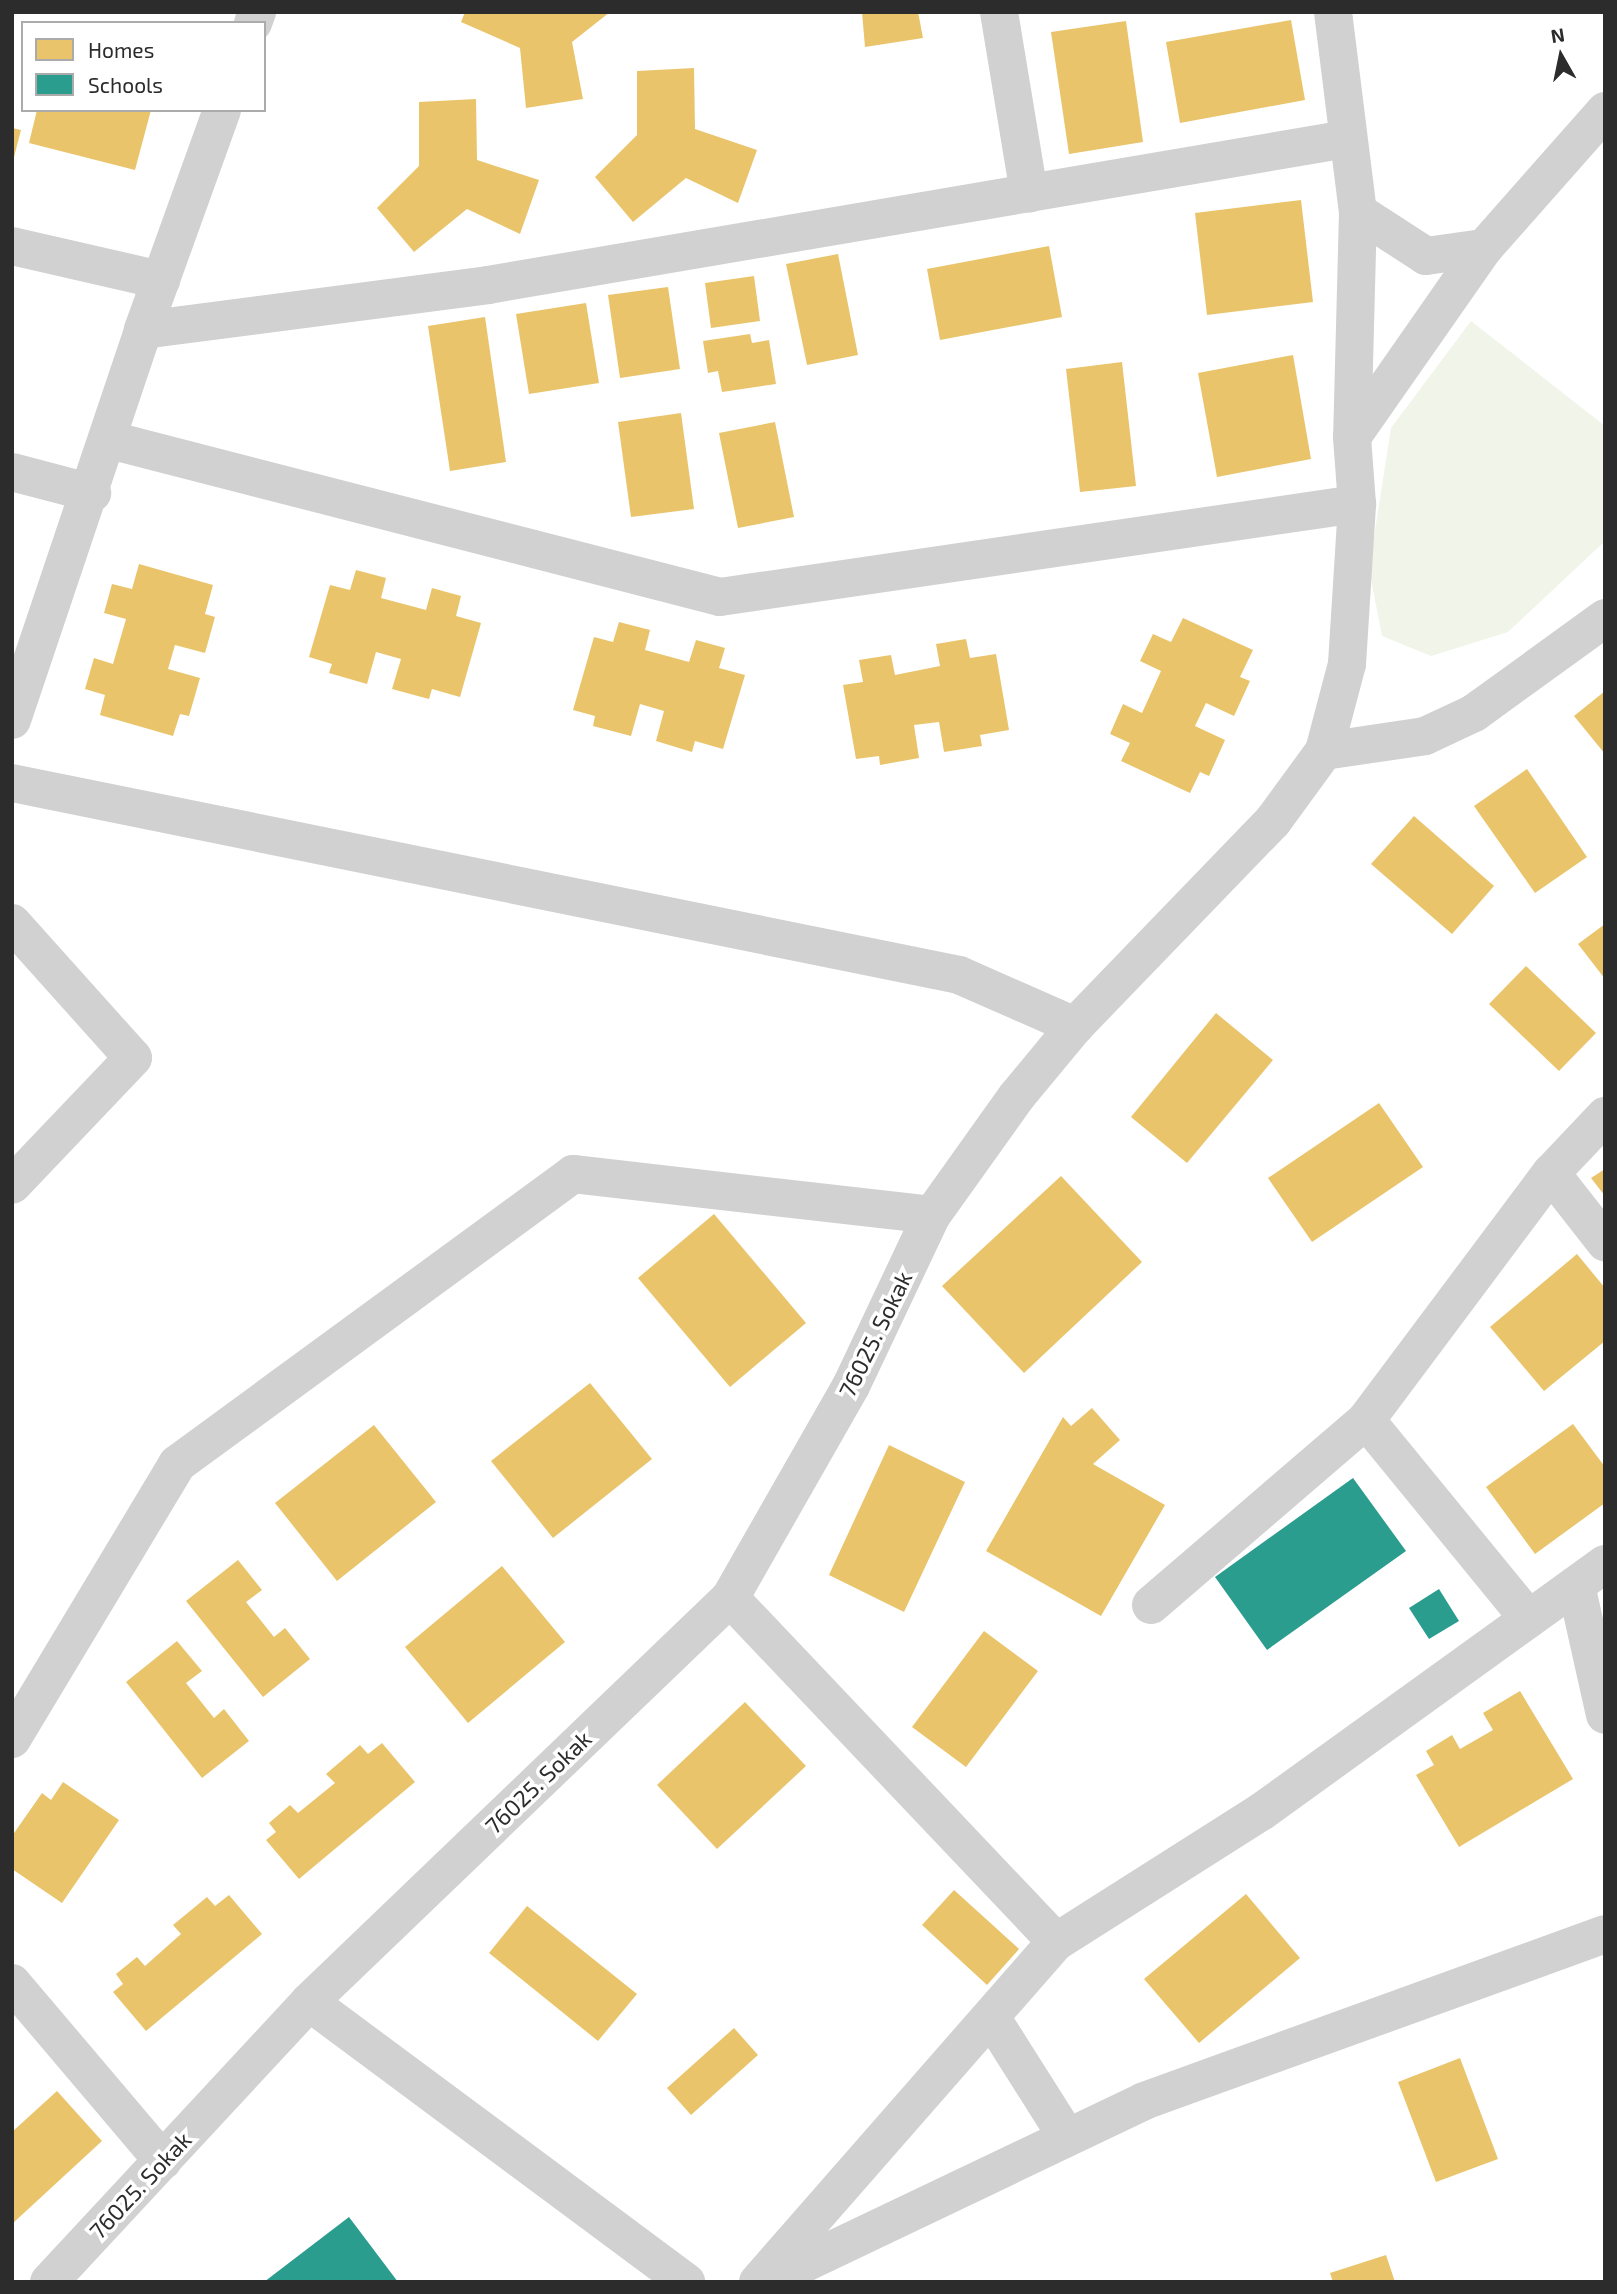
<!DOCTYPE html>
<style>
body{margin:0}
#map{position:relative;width:1617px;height:2294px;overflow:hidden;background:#fff;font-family:"Exo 2",sans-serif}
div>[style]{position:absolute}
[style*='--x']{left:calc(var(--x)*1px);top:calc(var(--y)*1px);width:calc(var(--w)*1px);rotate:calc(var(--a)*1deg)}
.green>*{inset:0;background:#f1f4e9}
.homes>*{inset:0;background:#e9c46a}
.schools>*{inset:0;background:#2a9d8f}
.minor>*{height:38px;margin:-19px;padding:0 19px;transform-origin:19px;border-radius:19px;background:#d1d1d1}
span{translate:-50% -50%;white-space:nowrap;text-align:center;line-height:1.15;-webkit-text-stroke:7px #fff;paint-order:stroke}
.street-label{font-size:23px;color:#2c2c2c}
.frame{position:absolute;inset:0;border:14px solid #2c2c2c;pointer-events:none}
.legend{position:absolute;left:21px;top:21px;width:245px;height:91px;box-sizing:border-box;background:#fff;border:2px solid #ababab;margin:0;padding:9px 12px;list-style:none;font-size:21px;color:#2c2c2c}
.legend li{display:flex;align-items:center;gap:14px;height:35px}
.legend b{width:35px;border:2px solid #ababab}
.north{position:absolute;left:1526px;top:21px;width:70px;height:70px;-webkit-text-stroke:5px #fff;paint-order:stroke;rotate:351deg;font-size:19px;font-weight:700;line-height:28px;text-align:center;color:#2c2c2c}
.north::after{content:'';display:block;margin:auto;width:24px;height:32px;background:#2c2c2c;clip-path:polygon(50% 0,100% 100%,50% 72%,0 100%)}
</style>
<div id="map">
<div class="green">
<i style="clip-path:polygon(1471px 321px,1605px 426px,1605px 541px,1508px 632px,1431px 656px,1382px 636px,1369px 569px,1391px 428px)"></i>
</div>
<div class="homes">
<i style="clip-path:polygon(465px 12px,610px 12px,572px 42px,583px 99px,526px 108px,520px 48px,461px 22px)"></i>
<i style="clip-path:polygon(862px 12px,918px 12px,923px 38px,865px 47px)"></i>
<i style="clip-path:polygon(1291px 20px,1305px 100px,1180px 123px,1166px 42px)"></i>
<i style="clip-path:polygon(1126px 21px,1143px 142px,1069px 154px,1051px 32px)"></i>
<i style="clip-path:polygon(694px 68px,695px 129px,757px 150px,738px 203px,686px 178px,633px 222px,595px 177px,637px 135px,637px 71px)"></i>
<i style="clip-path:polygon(476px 99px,477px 160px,539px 180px,520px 234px,467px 209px,414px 252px,377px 208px,419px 166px,419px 102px)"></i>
<i style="clip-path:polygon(37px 110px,151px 110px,135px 170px,29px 143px)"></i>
<i style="clip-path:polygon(12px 128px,21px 130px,13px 161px,12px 161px)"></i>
<i style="clip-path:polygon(1301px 200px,1313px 302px,1207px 315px,1195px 213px)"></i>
<i style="clip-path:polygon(1049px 246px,1062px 317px,940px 340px,927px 269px)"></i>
<i style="clip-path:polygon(838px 254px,858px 355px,807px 365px,786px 264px)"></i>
<i style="clip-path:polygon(754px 276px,760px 321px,711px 328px,705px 283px)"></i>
<i style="clip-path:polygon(668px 287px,680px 369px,620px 378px,608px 295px)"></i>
<i style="clip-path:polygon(586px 303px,599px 383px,529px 394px,516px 314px)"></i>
<i style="clip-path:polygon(485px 317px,506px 462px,450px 471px,428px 326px)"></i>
<i style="clip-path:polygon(750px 334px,752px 343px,769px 340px,776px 384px,722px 392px,718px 371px,708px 373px,703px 341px)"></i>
<i style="clip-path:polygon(1293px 355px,1311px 459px,1217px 477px,1198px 373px)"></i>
<i style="clip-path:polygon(1122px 362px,1136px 486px,1080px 492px,1066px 369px)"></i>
<i style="clip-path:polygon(681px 413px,694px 509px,631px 517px,618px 422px)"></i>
<i style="clip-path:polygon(775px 422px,794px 517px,738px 528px,719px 433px)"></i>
<i style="clip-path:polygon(139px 564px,213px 585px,205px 614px,215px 617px,205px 653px,175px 645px,168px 669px,200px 678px,189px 716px,180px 714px,173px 736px,100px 715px,105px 695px,85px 689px,94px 658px,113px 664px,126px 619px,104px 613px,112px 584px,132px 589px)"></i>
<i style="clip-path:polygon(356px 570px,386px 578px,381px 598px,426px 610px,432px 588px,461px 596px,456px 616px,481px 623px,460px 697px,432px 689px,429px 699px,392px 689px,401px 659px,376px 652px,367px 684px,329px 673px,332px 664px,309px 657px,330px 585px,350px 590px)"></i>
<i style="clip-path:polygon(1183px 618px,1253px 650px,1240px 677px,1250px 681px,1234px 716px,1206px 703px,1195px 726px,1225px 740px,1209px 776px,1200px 772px,1190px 793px,1121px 761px,1130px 743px,1110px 734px,1123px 704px,1142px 713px,1161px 671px,1140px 661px,1153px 634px,1171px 642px)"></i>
<i style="clip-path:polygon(619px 622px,650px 630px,645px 650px,689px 662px,696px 640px,725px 648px,719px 668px,745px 675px,723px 749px,695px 741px,692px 752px,656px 741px,664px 711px,640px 704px,631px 736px,593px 726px,595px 716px,573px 710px,594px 637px,613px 642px)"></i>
<i style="clip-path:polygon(966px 639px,970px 658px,996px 654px,1009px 730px,980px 735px,982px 746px,944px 752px,939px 722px,914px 725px,919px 758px,880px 765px,879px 756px,856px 759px,843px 685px,863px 682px,859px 660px,891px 655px,895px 675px,940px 666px,936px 644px)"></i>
<i style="clip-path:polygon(1605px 691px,1605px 754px,1574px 716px)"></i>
<i style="clip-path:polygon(1527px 769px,1587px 857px,1535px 893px,1474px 806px)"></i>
<i style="clip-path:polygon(1414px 816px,1494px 886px,1452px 934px,1371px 864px)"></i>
<i style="clip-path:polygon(1605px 924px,1605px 979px,1578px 944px)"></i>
<i style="clip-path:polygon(1526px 966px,1596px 1033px,1559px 1071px,1489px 1004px)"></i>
<i style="clip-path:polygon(1216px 1013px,1273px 1060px,1187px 1163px,1131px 1117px)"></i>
<i style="clip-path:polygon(1379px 1103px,1423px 1167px,1312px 1242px,1268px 1178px)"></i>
<i style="clip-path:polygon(1605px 1169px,1605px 1196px,1591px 1178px)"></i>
<i style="clip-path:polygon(1061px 1176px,1142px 1262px,1024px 1373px,942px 1286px)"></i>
<i style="clip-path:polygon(714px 1214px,806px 1323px,730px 1387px,638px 1278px)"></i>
<i style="clip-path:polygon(1577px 1254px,1605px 1288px,1605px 1341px,1544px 1391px,1490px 1327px)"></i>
<i style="clip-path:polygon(590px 1383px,652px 1459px,553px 1538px,491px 1461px)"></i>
<i style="clip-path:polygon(1092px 1408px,1120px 1440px,1093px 1464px,1165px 1505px,1101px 1616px,986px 1551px,1063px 1417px,1071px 1426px)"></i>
<i style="clip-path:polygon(1573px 1424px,1605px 1467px,1605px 1503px,1535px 1554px,1486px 1487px)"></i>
<i style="clip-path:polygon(374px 1425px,436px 1502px,337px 1581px,275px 1503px)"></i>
<i style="clip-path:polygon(889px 1445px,965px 1482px,904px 1612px,829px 1575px)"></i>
<i style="clip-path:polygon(238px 1560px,262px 1590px,246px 1602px,274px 1637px,285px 1628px,310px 1659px,263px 1697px,186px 1601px)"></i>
<i style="clip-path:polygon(502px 1566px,565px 1642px,468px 1723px,405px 1647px)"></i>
<i style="clip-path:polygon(984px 1631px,1038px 1671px,966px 1767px,912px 1727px)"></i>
<i style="clip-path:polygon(177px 1641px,202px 1671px,186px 1683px,214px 1718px,224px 1709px,249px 1741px,202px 1778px,126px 1682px)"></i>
<i style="clip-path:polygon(1520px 1691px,1573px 1779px,1459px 1847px,1416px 1775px,1434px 1765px,1426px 1751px,1452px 1735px,1460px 1749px,1493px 1730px,1483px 1713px)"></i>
<i style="clip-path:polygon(745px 1702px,806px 1766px,717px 1849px,657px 1785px)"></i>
<i style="clip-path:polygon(382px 1743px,415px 1782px,299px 1879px,266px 1840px,276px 1832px,269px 1823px,290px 1805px,298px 1813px,335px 1783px,326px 1774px,360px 1745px,368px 1754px)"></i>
<i style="clip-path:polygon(63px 1782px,119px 1820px,62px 1903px,12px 1869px,12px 1836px,42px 1793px,51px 1800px)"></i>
<i style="clip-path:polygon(954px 1890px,1019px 1949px,987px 1985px,922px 1925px)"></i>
<i style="clip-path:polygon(1246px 1894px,1300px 1958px,1199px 2043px,1144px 1979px)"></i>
<i style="clip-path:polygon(229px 1895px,262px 1934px,146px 2031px,113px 1992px,123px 1984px,116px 1974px,137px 1957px,145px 1966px,181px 1934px,173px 1925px,207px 1897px,215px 1906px)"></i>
<i style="clip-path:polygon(527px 1906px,637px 1994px,598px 2041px,489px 1953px)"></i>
<i style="clip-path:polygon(734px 2028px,758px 2055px,691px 2115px,667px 2088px)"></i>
<i style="clip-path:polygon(1460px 2058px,1498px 2159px,1436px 2182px,1398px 2082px)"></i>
<i style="clip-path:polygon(57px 2091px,102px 2141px,12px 2224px,12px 2132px)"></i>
<i style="clip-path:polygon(1386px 2255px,1395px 2282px,1333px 2282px,1330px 2273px)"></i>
</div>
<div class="schools">
<i style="clip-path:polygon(1353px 1478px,1406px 1551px,1267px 1650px,1215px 1577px)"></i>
<i style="clip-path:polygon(1439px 1589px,1459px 1621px,1429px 1639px,1409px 1608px)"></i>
<i style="clip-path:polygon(349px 2217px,398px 2282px,264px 2282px)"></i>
</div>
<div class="minor">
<i style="--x:999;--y:12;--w:184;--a:80.6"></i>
<i style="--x:1333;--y:12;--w:202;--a:82.9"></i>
<i style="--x:1358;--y:212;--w:225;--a:91.5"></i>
<i style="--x:253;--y:23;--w:12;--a:-70"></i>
<i style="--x:222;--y:110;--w:234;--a:109.8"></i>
<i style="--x:143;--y:330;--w:348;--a:-7.4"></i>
<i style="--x:488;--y:285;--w:871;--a:-9.65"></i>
<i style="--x:1358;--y:212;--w:81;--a:32.9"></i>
<i style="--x:1426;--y:256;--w:59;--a:-7.9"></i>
<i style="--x:12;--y:246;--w:153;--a:12.9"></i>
<i style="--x:110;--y:440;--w:630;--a:14.43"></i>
<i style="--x:720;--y:597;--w:644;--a:-8.31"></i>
<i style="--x:12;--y:472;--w:83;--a:14.7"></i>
<i style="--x:12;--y:720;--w:411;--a:-71.4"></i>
<i style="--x:1324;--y:751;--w:102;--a:-8.4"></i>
<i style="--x:1425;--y:736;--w:54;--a:-25.1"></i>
<i style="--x:1474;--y:713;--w:162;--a:-35.9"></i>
<i style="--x:12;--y:783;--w:966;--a:11.46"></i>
<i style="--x:959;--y:975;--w:127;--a:23.7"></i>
<i style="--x:12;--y:923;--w:181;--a:48.1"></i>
<i style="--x:133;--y:1058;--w:175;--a:133.6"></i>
<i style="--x:1551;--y:1173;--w:88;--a:52"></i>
<i style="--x:1366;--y:1420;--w:257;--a:50.7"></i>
<i style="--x:1576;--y:1585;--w:133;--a:77.4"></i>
<i style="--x:730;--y:1598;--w:474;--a:46.5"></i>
<i style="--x:1151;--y:1605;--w:284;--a:-40.7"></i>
<i style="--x:1366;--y:1420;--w:309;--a:-53.2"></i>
<i style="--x:1551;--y:1173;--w:79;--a:-46.5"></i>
<i style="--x:12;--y:1739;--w:321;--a:-59"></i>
<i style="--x:177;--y:1464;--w:491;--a:-36.2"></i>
<i style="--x:573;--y:1174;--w:361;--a:6.5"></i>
<i style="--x:12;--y:1983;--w:233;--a:49.7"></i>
<i style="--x:309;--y:2002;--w:470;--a:36.6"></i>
<i style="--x:991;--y:2017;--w:142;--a:57.7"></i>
<i style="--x:49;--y:2282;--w:382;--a:-47.1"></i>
<i style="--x:309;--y:2002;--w:583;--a:-43.82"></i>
<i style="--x:730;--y:1598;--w:244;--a:-60.3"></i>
<i style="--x:851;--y:1386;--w:189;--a:-64.7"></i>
<i style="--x:932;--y:1215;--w:146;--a:-54.5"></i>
<i style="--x:1017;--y:1096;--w:91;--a:-50.4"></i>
<i style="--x:1075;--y:1026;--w:285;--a:-46"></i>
<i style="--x:1273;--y:821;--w:87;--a:-53.9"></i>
<i style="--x:1324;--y:751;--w:90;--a:-75.2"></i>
<i style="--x:1347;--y:664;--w:160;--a:-86.4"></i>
<i style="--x:1357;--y:504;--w:67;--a:-94.3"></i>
<i style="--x:1352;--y:437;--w:231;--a:-55.1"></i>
<i style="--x:1484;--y:248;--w:183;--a:-48.5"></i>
<i style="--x:758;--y:2282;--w:452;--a:-48.8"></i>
<i style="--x:1056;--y:1942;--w:243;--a:-32.4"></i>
<i style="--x:1261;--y:1812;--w:424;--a:-35.8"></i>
<i style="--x:778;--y:2282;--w:35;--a:-35"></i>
<i style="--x:807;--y:2262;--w:373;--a:-25.5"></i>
<i style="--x:1144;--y:2101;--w:490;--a:-19.9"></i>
</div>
<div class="street-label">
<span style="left:875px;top:1334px;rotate:-64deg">76025. Sokak</span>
<span style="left:538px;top:1782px;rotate:-44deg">76025. Sokak</span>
<span style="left:140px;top:2185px;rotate:-47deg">76025. Sokak</span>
</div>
<div class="frame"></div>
<ul class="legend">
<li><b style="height:19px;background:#e9c46a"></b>Homes</li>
<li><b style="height:19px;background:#2a9d8f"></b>Schools</li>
</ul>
<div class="north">N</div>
</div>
